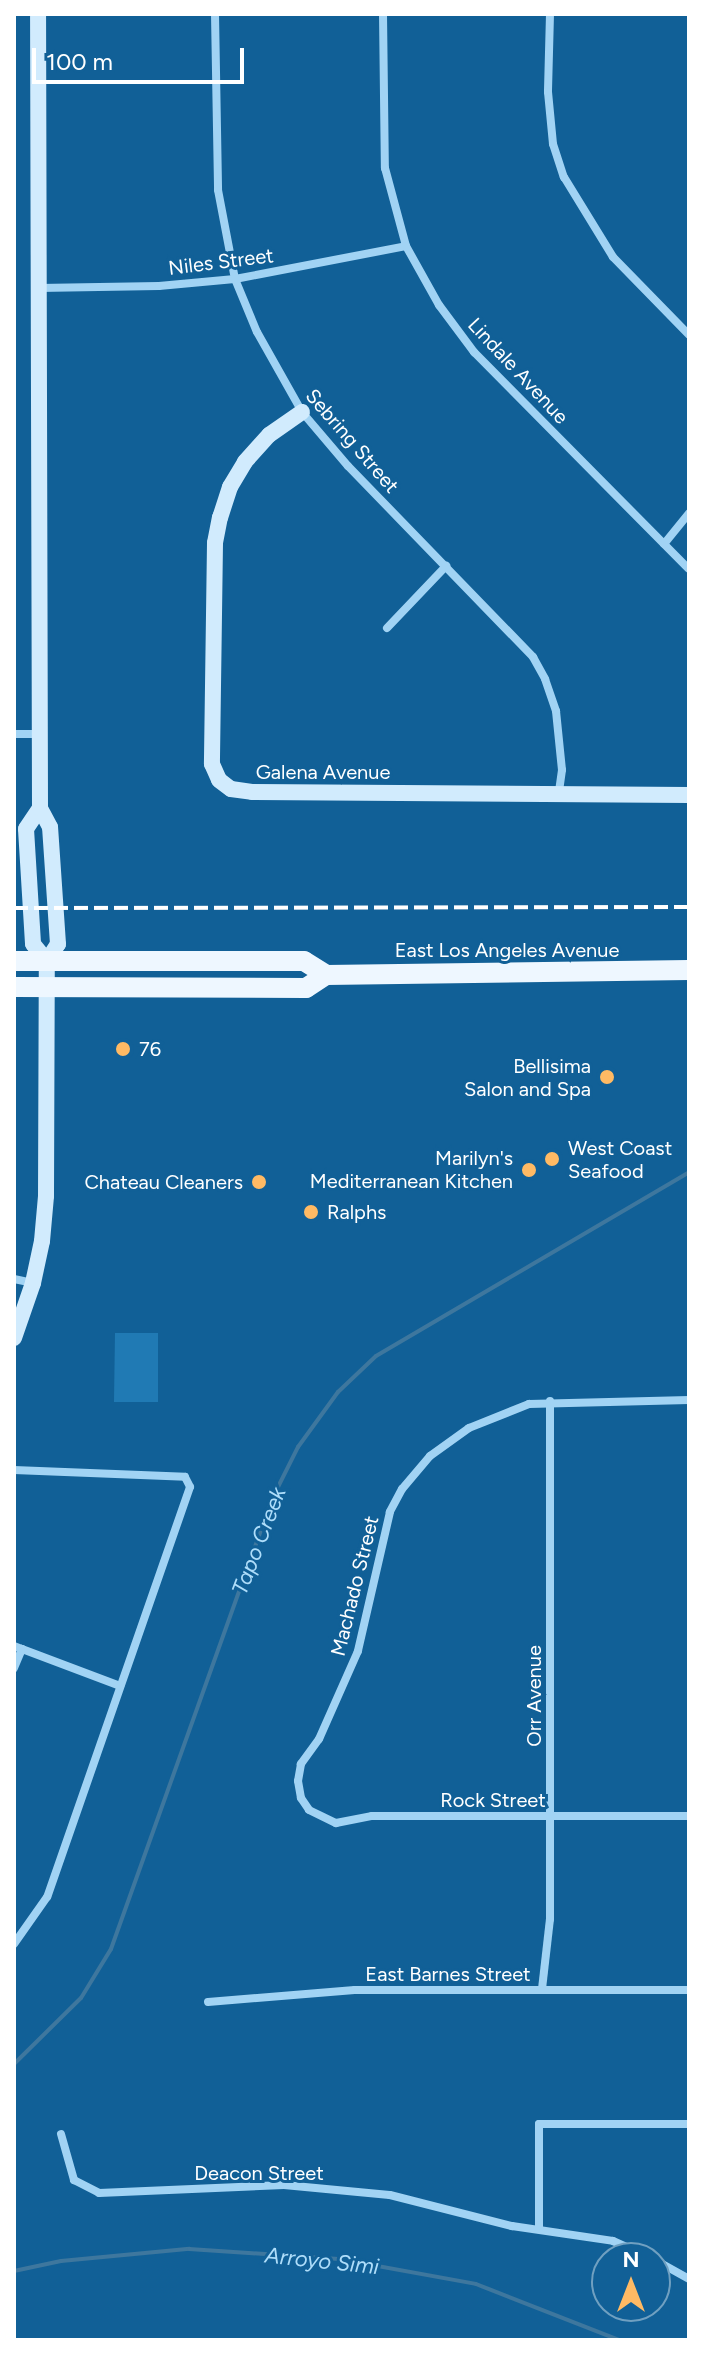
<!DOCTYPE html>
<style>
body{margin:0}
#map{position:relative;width:703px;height:2354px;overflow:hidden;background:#116097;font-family:Figtree,sans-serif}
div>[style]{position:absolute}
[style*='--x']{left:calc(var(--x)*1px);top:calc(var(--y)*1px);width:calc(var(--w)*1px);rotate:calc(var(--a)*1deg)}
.green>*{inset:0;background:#207ab4}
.stream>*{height:4px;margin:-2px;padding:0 2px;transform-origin:2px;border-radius:2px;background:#3e779e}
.street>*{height:8px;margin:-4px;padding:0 4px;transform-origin:4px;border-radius:4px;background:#a1d3f4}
.secondary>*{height:16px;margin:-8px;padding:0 8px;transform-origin:8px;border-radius:8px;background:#d1ebfd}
.primary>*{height:20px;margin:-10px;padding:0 10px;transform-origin:10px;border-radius:10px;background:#eef7ff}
.rail>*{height:4px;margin-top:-2px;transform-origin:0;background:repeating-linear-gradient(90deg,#fff 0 14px,transparent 0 20px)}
.dots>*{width:22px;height:22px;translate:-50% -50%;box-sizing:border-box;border:4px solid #116097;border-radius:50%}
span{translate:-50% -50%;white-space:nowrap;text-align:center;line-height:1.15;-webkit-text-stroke:6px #116097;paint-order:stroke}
.street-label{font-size:20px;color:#fff}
.poi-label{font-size:20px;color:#fff}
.left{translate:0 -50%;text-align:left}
.right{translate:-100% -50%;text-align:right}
.water-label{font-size:22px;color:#aeddfa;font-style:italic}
.frame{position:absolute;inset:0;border:16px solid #fff;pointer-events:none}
.north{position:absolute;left:591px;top:2242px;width:80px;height:80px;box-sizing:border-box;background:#116097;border:2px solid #70a0c1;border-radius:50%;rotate:0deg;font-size:22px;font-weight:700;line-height:32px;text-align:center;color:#fff}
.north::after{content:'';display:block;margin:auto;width:28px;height:36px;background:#ffba64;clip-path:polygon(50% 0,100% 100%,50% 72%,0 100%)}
.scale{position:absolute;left:32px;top:48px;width:212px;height:36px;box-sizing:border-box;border:4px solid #fff;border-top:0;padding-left:10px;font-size:24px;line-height:28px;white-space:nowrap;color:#fff;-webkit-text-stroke:6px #116097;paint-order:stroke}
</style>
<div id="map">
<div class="green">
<i style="clip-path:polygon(115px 1333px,158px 1333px,158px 1402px,114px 1402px)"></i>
</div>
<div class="stream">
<i style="--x:14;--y:2064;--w:94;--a:-44.6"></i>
<i style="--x:81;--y:1998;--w:57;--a:-58.5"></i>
<i style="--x:111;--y:1949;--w:482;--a:-70.3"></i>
<i style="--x:274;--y:1495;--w:54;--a:-63.4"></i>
<i style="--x:298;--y:1447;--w:68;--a:-54"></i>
<i style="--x:338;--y:1392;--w:52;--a:-43.5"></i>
<i style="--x:376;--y:1356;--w:363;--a:-30.4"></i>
<i style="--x:14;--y:2271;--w:48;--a:-12"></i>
<i style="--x:61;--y:2261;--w:129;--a:-5.4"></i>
<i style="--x:189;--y:2249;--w:150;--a:3.8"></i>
<i style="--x:339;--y:2259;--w:139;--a:10.3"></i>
<i style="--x:476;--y:2284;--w:154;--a:21.4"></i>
</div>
<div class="street">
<i style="--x:215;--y:14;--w:176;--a:89"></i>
<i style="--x:218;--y:190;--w:91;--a:79.2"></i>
<i style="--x:235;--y:279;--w:57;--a:67.5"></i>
<i style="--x:257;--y:332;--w:92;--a:60.6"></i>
<i style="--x:302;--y:412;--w:71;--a:49.6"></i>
<i style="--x:348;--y:466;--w:266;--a:45.9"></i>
<i style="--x:533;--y:657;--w:25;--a:61"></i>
<i style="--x:545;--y:679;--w:34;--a:71"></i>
<i style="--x:556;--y:711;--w:59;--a:84.2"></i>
<i style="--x:562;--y:770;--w:22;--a:98"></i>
<i style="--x:383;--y:14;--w:154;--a:89.3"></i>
<i style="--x:385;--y:168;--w:81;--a:74.9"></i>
<i style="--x:406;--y:246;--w:68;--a:60.8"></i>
<i style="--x:439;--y:305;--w:59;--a:53.3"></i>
<i style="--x:474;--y:352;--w:305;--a:45.3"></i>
<i style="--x:550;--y:14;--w:78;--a:91.5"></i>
<i style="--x:548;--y:92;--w:52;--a:84.5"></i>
<i style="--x:553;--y:144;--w:35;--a:72"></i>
<i style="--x:564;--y:177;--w:94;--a:58.5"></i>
<i style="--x:613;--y:257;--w:109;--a:45.7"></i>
<i style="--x:39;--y:288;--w:120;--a:-1"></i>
<i style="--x:159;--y:286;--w:76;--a:-5.3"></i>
<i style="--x:235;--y:279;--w:174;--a:-10.9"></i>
<i style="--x:664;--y:544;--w:40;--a:-51"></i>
<i style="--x:387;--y:628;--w:86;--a:-46.4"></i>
<i style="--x:14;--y:734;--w:26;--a:0"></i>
<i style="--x:14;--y:1279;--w:19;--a:12"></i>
<i style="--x:689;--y:1400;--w:160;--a:178.6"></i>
<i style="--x:529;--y:1404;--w:65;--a:158.2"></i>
<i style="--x:469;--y:1428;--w:48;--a:144.3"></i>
<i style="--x:430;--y:1456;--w:43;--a:130.3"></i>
<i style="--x:402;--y:1489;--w:26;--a:118"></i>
<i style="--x:390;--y:1512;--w:143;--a:103"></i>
<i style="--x:358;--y:1651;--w:96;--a:113.9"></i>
<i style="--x:319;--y:1739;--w:31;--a:126"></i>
<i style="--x:301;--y:1764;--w:17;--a:100"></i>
<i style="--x:298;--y:1781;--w:17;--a:80"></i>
<i style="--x:301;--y:1798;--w:14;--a:56"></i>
<i style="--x:309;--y:1810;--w:30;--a:26"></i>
<i style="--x:336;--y:1823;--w:37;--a:-11"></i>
<i style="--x:372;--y:1816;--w:317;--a:0"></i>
<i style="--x:14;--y:1470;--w:171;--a:2.3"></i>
<i style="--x:185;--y:1477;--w:11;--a:63"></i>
<i style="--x:190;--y:1487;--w:434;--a:109.2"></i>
<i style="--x:47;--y:1897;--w:57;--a:125.1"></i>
<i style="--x:14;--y:1646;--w:9;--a:21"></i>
<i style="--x:22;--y:1649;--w:21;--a:113"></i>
<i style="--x:22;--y:1649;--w:105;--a:20.7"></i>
<i style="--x:542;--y:1989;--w:70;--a:-83.5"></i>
<i style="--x:550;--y:1919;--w:518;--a:-90"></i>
<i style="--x:208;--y:2002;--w:147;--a:-4.7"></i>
<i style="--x:355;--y:1990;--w:334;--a:0"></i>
<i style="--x:61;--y:2134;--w:48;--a:74.2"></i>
<i style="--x:74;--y:2180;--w:28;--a:27"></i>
<i style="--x:99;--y:2193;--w:185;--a:-2.5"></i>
<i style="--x:284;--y:2185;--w:106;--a:5.4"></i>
<i style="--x:390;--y:2195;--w:126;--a:14.3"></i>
<i style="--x:512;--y:2226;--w:102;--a:8.4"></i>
<i style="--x:613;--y:2241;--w:42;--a:24.1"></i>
<i style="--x:539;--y:2229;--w:105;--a:-90"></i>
<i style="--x:539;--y:2124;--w:150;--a:0"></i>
<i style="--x:655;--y:2260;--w:39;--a:29"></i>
</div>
<div class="secondary">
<i style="--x:302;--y:412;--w:40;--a:145.1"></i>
<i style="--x:269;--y:435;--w:36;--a:132"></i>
<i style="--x:245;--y:462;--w:29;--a:121"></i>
<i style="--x:230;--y:487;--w:32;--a:108"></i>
<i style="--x:220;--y:517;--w:26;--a:101"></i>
<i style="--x:215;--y:543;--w:221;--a:90.8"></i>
<i style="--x:212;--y:764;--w:17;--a:66"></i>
<i style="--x:219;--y:780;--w:15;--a:37"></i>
<i style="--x:231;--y:789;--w:21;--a:8"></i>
<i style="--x:252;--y:792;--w:437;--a:0.4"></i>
<i style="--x:40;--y:808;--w:25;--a:124"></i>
<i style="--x:26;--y:829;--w:115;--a:86.5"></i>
<i style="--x:33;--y:944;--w:22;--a:51"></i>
<i style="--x:14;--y:1338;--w:58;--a:-70.9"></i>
<i style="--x:33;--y:1283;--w:43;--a:-77.9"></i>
<i style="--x:42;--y:1241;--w:45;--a:-84.9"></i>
<i style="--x:46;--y:1196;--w:235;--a:-89.8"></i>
<i style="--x:47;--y:961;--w:20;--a:-57"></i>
<i style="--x:58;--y:944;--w:117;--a:-93.9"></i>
<i style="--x:50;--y:827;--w:21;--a:-118"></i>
<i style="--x:40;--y:808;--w:794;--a:-90.14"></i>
</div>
<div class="primary">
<i style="--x:14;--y:961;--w:290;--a:0"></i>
<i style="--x:304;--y:961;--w:26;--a:32"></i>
<i style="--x:14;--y:987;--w:292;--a:0.2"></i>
<i style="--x:306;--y:988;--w:24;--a:-33"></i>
<i style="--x:326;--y:975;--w:363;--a:-0.8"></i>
</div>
<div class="rail">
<i style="--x:14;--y:908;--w:675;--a:-0.08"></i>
</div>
<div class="dots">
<i style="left:123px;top:1049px;background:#ffba64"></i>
<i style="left:607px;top:1077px;background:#ffba64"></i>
<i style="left:552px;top:1159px;background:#ffba64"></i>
<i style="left:529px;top:1170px;background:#ffba64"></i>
<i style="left:259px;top:1182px;background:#ffba64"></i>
<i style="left:311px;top:1212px;background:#ffba64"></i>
</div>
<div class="street-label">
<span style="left:221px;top:262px;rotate:-7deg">Niles Street</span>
<span style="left:518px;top:371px;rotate:47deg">Lindale Avenue</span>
<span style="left:352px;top:441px;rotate:49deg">Sebring Street</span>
<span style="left:323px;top:772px">Galena Avenue</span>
<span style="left:507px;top:950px">East Los Angeles Avenue</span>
<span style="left:355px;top:1586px;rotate:-76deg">Machado Street</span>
<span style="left:534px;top:1696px;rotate:-90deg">Orr Avenue</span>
<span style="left:493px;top:1800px">Rock Street</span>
<span style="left:448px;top:1974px">East Barnes Street</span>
<span style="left:259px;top:2173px">Deacon Street</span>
</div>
<div class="poi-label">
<span class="left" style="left:139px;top:1049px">76</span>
<span class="right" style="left:591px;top:1078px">Bellisima<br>Salon and Spa</span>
<span class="left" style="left:568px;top:1160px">West Coast<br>Seafood</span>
<span class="right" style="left:513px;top:1170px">Marilyn's<br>Mediterranean Kitchen</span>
<span class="right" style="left:243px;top:1182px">Chateau Cleaners</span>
<span class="left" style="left:327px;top:1212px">Ralphs</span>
</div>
<div class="water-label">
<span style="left:259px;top:1541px;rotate:-69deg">Tapo Creek</span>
<span style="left:322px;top:2261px;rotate:6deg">Arroyo Simi</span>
</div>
<div class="frame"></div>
<div class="north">N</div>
<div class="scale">100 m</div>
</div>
